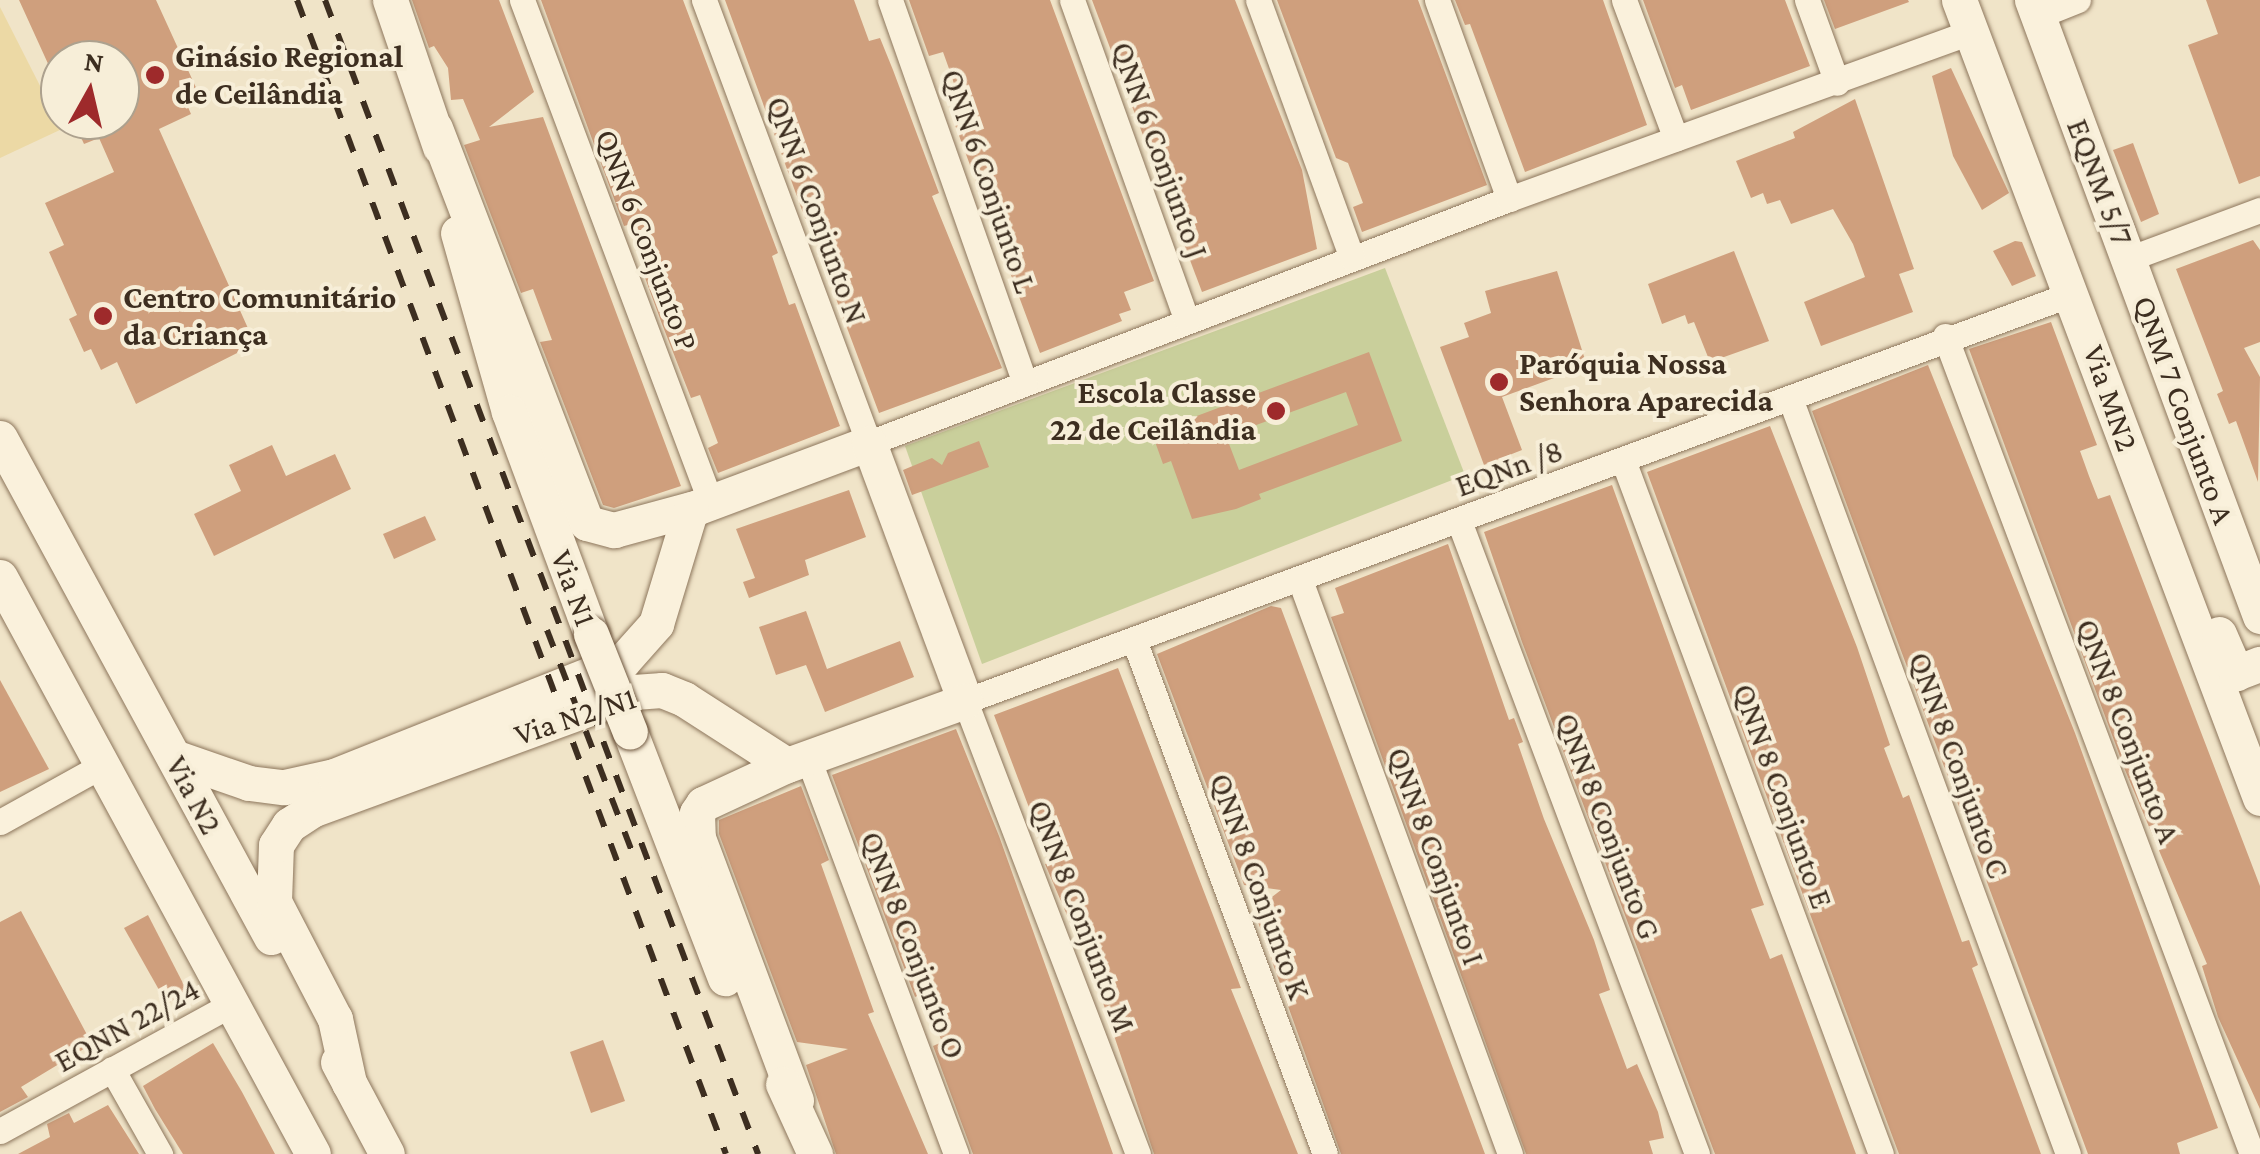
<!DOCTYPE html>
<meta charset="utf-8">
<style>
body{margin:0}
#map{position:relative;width:2260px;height:1154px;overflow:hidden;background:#f0e4c8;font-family:"Crimson Pro",serif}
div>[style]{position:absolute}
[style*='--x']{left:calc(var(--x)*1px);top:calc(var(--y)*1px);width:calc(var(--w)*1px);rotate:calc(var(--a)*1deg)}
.green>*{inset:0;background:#c9cf9b}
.sand>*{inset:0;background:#ecd9a5}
.building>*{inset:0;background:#cf9f7d}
.roads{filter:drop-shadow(0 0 2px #8d765c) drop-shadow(0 0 2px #8d765c)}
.street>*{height:25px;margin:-12.5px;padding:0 12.5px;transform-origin:12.5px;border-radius:12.5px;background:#faf1dc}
.secondary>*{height:35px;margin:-17.5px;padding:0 17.5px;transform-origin:17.5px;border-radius:17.5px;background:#faf1dc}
.rail>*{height:6px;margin-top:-3px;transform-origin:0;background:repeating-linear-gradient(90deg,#3d2e20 0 18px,transparent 0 36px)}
.bridges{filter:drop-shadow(0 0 2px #6f573f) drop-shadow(0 0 2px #6f573f)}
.secondary-bridge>*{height:35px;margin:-17.5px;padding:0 17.5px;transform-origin:17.5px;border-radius:17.5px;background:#faf1dc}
.dots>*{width:28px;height:28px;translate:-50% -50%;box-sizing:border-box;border:5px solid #f7eed8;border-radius:50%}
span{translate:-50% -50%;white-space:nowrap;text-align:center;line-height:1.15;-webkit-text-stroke:8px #f7eed8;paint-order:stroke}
.poi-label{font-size:32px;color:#3d2e20;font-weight:700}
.left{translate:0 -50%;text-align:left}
.right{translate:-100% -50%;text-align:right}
.street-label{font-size:32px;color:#3d2e20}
.north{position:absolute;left:40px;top:40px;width:100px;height:100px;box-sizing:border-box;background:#f7eed8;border:2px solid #ada18e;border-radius:50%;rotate:8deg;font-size:28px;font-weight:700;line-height:40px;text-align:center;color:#3d2e20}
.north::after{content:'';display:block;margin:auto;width:35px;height:45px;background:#9e2a2b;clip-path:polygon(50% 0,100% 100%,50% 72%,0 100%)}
</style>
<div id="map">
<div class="green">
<i style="clip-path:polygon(1385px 268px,1465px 475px,982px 664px,905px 446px)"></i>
</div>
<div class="sand">
<i style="clip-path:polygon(0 7px,62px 129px,0 158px)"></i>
</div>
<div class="building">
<i style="clip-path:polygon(19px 0,156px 0,198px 92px,184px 98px,191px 114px,159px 129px,255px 344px,136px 404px,117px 362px,101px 370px,91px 349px,84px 352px,69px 319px,77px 315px,49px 252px,64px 245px,45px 203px,114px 172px,99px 138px,84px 144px,73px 120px,120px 120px,120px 60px,60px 60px,60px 90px)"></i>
<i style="clip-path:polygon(412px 0,499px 0,534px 92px,489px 127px,543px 117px,681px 486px,614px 508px,603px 505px,540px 342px,552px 340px,533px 289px,521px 293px,464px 145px,480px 140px,463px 99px,451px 100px,448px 68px,434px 46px,429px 48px)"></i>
<i style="clip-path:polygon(541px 0,683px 0,778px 253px,772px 256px,789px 305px,795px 303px,840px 426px,718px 473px,708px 448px,718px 443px,700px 395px,691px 398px,662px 324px,644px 275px,655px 276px,636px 223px,624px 226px)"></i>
<i style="clip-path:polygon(725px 0,854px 0,869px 41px,880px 38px,893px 70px,939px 193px,932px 196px,1002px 368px,879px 413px,823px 264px,828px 261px,813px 240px)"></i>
<i style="clip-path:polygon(909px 0,1050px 0,1154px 281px,1124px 292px,1131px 310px,1119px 314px,1122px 321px,1040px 353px,951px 114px,961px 110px,952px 77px,943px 52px,929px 56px)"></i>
<i style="clip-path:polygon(1092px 0,1235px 0,1302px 170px,1317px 249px,1202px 292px)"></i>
<i style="clip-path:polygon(1277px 0,1418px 0,1487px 185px,1362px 232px,1353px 207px,1363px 203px,1348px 163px,1336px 158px)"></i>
<i style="clip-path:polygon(1455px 0,1603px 0,1647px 125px,1525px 172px,1470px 24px,1465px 25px)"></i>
<i style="clip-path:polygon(1643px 0,1785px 0,1810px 66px,1691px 110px,1682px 85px,1675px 88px)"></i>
<i style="clip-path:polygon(1824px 0,1908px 0,1909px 2px,1835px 29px)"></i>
<i style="clip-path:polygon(2206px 0,2260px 0,2260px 176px,2239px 184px,2188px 45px,2218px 34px)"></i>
<i style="clip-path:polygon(1951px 68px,2009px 193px,1982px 210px,1953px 156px,1932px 76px)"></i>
<i style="clip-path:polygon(1855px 99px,1914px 269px,1899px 274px,1913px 312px,1821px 346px,1804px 302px,1865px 277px,1853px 244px,1833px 209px,1791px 224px,1780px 200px,1767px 204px,1763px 193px,1751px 198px,1736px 161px,1795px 138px,1793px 132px)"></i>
<i style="clip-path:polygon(2133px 143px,2159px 214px,2141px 222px,2113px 150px)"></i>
<i style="clip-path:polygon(2253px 240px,2260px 250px,2260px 342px,2244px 348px,2260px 377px,2258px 482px,2236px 421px,2229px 424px,2217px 394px,2223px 391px,2176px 269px)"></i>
<i style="clip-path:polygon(2015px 241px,2022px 242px,2036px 276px,2012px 286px,1993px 251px)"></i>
<i style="clip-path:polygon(1734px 251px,1769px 341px,1710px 362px,1694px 322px,1688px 324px,1685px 315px,1662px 324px,1648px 284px)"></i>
<i style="clip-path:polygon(1557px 271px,1587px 366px,1502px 397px,1522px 450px,1484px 465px,1440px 347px,1469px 337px,1464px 323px,1491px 313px,1485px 291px)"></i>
<i style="clip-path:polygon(2051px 322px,2097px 445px,2080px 451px,2089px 476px,2098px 499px,2110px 495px,2260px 886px,2260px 1109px,2218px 1017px,2202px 966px,2207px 964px,2125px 770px,1969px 349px)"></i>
<i style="clip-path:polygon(evenodd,1369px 352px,1402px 441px,1259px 494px,1261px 499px,1236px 509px,1192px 519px,1171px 461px,1163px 464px,1153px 436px,1159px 430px,1369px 352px,1346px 392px,1358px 425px,1239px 470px,1226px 436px,1346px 392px)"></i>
<i style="clip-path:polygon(1928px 365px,2075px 733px,2218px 1128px,2177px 1143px,2180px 1154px,2088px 1154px,1812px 411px)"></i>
<i style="clip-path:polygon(1770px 426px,1857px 647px,1890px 745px,1884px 748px,1903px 798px,1909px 795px,1962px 942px,1969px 940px,1978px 965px,1972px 968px,2041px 1154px,1899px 1154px,1865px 1063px,1647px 472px)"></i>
<i style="clip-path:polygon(979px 441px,989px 467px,912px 495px,903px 470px,932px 458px,942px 465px,948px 453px)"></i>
<i style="clip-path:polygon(272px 445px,286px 476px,335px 454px,351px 489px,214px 556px,194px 514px,241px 491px,229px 465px)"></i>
<i style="clip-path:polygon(1612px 485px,1764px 905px,1751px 909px,1770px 959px,1782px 954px,1856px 1154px,1715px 1154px,1522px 642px,1484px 532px)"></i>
<i style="clip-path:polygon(849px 490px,866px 537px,805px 560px,809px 575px,749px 598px,743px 582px,755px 578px,736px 529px)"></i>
<i style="clip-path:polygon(425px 516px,436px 540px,394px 559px,383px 534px)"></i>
<i style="clip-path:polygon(1448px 544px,1509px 720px,1514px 718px,1523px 742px,1518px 744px,1544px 819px,1594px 940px,1610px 990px,1599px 994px,1627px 1069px,1637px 1064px,1658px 1112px,1664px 1138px,1649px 1141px,1653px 1154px,1526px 1154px,1331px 617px,1344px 613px,1335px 588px)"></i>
<i style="clip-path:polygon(1271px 606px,1281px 608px,1485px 1154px,1341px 1154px,1254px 911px,1281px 890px,1244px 885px,1157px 654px)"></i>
<i style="clip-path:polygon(806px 611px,827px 669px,900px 641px,914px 677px,825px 712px,806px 665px,776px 675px,759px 627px)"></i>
<i style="clip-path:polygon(1118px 668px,1241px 988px,1231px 989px,1298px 1154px,1154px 1154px,1097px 985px,1045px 864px,1050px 863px,994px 715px)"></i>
<i style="clip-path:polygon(0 680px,49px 769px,0 792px)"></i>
<i style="clip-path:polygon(956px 729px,999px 836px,1113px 1154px,973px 1154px,933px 1046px,942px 1042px,923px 993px,915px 997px,832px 775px)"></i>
<i style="clip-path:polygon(801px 786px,829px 860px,821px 864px,874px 1012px,868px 1014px,928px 1154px,836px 1154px,806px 1065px,848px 1049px,797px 1042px,719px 834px,719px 820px)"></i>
<i style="clip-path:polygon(21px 911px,92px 1044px,21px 1087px,28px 1097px,0 1112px,0 922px)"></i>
<i style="clip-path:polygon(148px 915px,188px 993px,167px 1004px,124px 928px)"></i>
<i style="clip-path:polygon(603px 1040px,625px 1101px,591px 1113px,570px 1052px)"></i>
<i style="clip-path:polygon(213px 1043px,242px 1092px,275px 1154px,183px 1154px,155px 1109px,143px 1086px)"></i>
<i style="clip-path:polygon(108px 1105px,139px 1154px,18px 1154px,50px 1137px,47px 1124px,69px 1113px,74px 1123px)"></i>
</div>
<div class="roads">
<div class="street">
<i style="--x:522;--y:0;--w:537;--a:69.41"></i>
<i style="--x:704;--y:0;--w:473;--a:69.6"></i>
<i style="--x:869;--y:443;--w:685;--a:-20.87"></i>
<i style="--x:1509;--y:199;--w:490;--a:-19.9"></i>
<i style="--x:890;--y:0;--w:406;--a:70.6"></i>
<i style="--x:1072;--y:0;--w:341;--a:70.3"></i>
<i style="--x:1258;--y:0;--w:275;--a:70"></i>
<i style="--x:1437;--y:0;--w:212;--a:70.1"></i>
<i style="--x:1624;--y:0;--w:148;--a:69.5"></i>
<i style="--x:1807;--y:0;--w:88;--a:70.1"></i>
<i style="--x:2038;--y:16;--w:43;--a:-21.8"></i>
<i style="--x:2128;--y:259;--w:141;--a:-20.4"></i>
<i style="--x:1945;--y:336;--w:874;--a:69.43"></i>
<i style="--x:1790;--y:398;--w:805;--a:69.81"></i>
<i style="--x:1623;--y:460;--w:740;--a:69.61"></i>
<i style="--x:1459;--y:521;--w:676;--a:69.39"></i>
<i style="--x:1300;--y:580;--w:611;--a:69.9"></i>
<i style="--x:1134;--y:640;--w:548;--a:69.62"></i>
<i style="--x:808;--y:758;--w:423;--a:69.5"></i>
<i style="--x:0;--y:822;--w:118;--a:-29"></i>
<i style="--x:112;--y:1069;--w:98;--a:60.5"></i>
<i style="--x:0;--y:1131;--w:264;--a:-28.7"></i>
<i style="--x:1138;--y:1154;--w:485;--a:-110.9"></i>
<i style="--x:965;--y:701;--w:1182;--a:-20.2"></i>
</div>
<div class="secondary">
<i style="--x:390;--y:0;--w:155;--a:71.2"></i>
<i style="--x:1959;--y:0;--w:853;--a:69.33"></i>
<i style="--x:2032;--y:0;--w:657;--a:69.69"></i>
<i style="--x:435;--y:128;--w:423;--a:69"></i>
<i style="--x:587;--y:523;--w:28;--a:15"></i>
<i style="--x:614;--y:530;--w:87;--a:-15.3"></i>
<i style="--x:698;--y:507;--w:183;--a:-20.5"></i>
<i style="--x:869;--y:443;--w:275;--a:69.6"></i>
<i style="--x:965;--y:701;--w:189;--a:160.2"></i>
<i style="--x:787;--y:765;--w:93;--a:155.1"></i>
<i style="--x:703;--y:804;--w:11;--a:124"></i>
<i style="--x:697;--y:813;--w:25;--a:88"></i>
<i style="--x:698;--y:838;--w:280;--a:69.5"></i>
<i style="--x:458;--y:233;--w:186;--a:74.1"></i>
<i style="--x:509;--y:412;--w:237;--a:69.7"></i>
<i style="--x:0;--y:438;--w:568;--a:61.49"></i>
<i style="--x:0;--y:577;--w:656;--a:61.52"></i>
<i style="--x:2219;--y:634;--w:43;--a:66.4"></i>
<i style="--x:2236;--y:673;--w:26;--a:-21"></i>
<i style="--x:630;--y:732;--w:264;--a:68.9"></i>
<i style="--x:174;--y:757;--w:79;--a:19.1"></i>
<i style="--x:249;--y:783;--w:35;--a:7"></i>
<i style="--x:284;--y:787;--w:51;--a:-12.4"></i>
<i style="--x:334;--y:776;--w:311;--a:-21.7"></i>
<i style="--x:623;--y:661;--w:50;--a:-48.3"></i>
<i style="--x:656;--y:624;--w:120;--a:-73.1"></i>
<i style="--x:338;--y:1062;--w:104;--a:62"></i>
<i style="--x:349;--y:1083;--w:66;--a:-102.3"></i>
<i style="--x:335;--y:1019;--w:132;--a:-117.5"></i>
<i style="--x:274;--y:902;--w:57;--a:-88"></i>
<i style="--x:276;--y:845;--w:24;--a:-57"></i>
<i style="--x:289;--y:825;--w:30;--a:-33"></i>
<i style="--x:314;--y:809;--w:341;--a:-20.1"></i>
<i style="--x:634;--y:692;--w:28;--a:-4"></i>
<i style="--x:662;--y:690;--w:24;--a:22"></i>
<i style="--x:684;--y:699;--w:122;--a:32.7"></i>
<i style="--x:783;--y:1084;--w:77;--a:65.4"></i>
</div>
</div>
<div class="rail">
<i style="--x:297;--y:0;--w:1231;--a:69.61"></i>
<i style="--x:325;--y:0;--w:1233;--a:69.43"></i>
<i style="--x:547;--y:630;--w:245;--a:69"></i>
</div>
<div class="bridges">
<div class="secondary-bridge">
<i style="--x:591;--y:634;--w:105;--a:68.3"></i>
</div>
</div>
<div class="dots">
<i style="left:155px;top:75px;background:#9e2a2b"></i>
<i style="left:103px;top:316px;background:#9e2a2b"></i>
<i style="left:1499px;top:382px;background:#9e2a2b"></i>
<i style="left:1276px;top:411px;background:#9e2a2b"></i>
</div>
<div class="poi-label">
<span class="left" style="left:175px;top:75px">Ginásio Regional<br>de Ceilândia</span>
<span class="left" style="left:123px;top:316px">Centro Comunitário<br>da Criança</span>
<span class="left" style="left:1519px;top:382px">Paróquia Nossa<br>Senhora Aparecida</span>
<span class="right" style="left:1256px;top:411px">Escola Classe<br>22 de Ceilândia</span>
</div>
<div class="street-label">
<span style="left:1160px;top:150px;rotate:70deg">QNN 6 Conjunto J</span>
<span style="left:989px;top:181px;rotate:71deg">QNN 6 Conjunto L</span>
<span style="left:2100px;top:182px;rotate:69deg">EQNM 5/7</span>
<span style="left:817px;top:210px;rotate:70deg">QNN 6 Conjunto N</span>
<span style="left:647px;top:240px;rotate:69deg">QNN 6 Conjunto P</span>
<span style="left:2111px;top:398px;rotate:71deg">Via MN2</span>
<span style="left:2184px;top:410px;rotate:70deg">QNM 7 Conjunto A</span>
<span style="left:1509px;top:468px;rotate:-20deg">EQNn /8</span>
<span style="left:574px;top:588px;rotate:70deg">Via N1</span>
<span style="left:575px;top:716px;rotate:-18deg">Via N2/N1</span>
<span style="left:2128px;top:731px;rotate:69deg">QNN 8 Conjunto A</span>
<span style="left:1959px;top:765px;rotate:70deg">QNN 8 Conjunto C</span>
<span style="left:194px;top:795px;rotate:62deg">Via N2</span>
<span style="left:1783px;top:796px;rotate:70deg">QNN 8 Conjunto E</span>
<span style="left:1608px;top:826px;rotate:69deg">QNN 8 Conjunto G</span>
<span style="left:1436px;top:856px;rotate:70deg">QNN 8 Conjunto I</span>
<span style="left:1260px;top:886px;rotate:70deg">QNN 8 Conjunto K</span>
<span style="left:1082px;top:916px;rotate:69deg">QNN 8 Conjunto M</span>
<span style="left:913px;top:945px;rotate:69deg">QNN 8 Conjunto O</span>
<span style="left:127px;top:1025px;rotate:-29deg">EQNN 22/24</span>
</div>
<div class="north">N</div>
</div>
